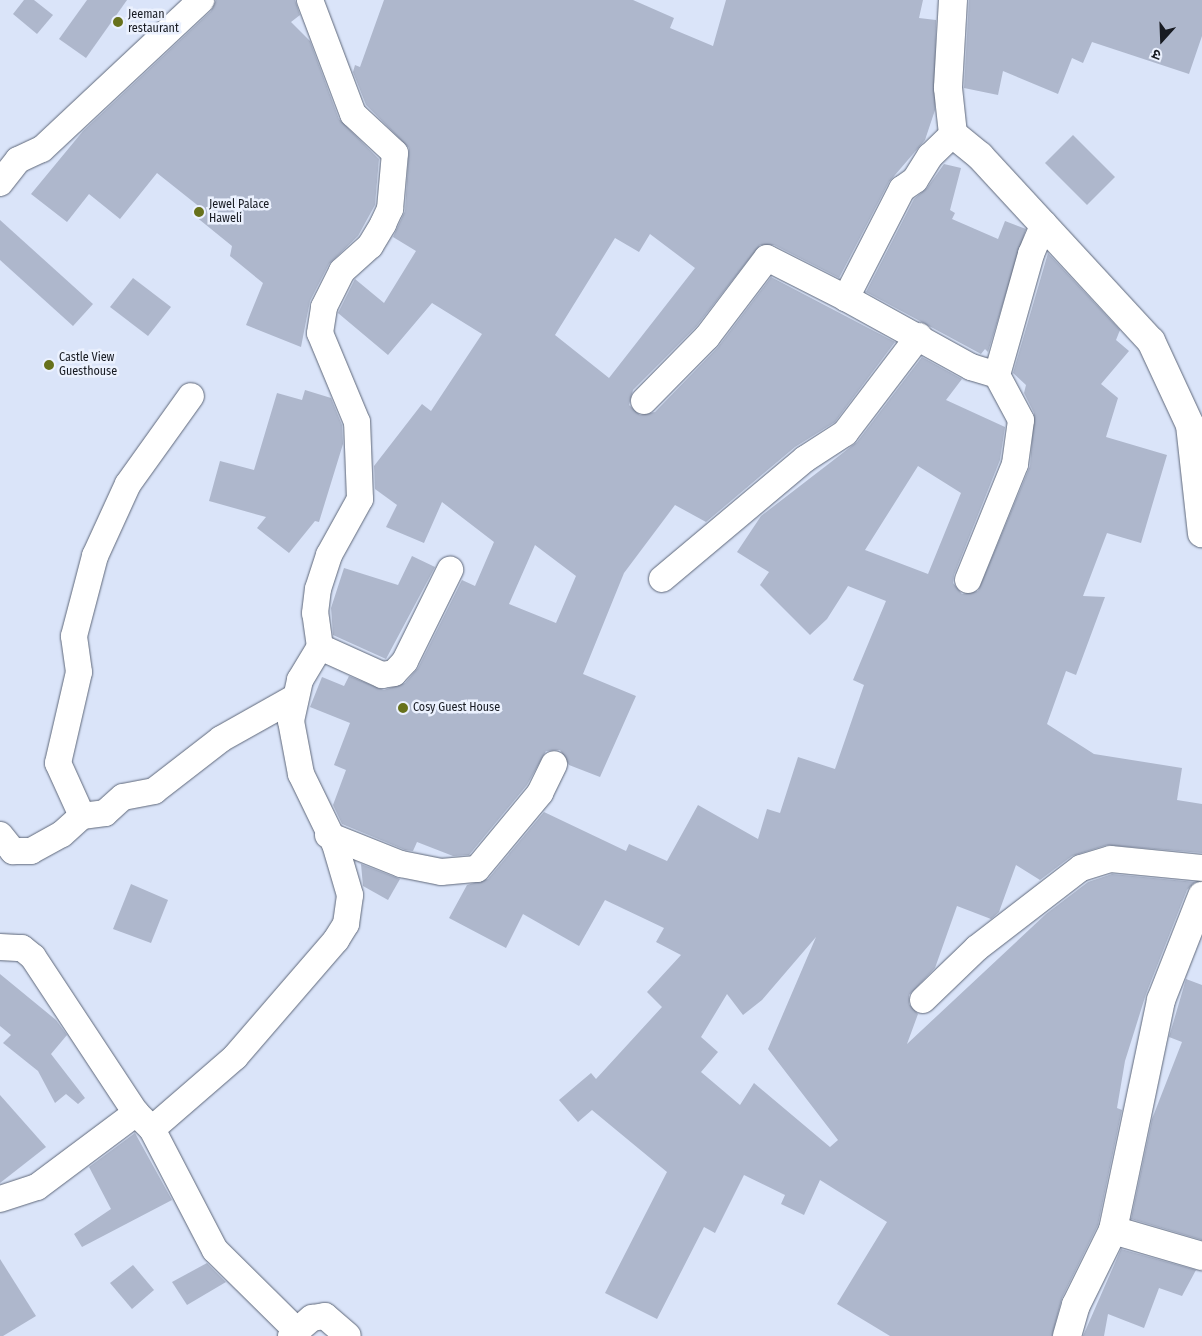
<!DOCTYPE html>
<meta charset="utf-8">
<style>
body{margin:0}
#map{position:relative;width:1202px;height:1336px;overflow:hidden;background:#dae4f9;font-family:"Fira Sans Condensed","Noto Sans Devanagari",sans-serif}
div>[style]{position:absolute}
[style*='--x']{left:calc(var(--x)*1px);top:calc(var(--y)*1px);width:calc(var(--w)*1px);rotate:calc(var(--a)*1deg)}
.building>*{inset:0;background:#aeb7cc}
.roads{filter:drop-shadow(0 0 1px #5e6779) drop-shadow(0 0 1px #5e6779)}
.street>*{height:26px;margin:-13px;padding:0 13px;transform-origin:13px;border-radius:13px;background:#fff}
.secondary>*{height:28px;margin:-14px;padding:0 14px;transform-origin:14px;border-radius:14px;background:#fff}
.dots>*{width:14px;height:14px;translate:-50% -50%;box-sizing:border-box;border:2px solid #ebf1fe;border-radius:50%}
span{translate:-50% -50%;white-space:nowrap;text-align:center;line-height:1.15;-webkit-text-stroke:5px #ebf1fe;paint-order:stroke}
.poi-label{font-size:12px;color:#181b22}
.left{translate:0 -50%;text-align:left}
.north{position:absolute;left:1137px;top:15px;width:50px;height:50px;-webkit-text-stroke:4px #ebf1fe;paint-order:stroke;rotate:200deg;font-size:14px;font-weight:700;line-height:20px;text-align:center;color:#181b22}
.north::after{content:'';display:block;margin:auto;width:18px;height:22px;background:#181b22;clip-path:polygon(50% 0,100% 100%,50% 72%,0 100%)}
</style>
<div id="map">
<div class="building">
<i style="clip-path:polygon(24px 0,34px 0,53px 15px,37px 34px,13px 14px)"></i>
<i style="clip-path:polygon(87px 0,127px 0,86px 58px,59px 39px)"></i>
<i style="clip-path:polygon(216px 0,295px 0,300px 15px,291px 22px,310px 41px,339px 119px,379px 159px,375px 205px,358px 236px,329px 264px,310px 301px,301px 347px,246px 325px,263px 283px,230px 256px,232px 246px,195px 216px,201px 208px,157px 173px,120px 219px,89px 194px,67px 222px,31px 194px,83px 131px,211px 11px)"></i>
<i style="clip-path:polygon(evenodd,384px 0,633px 0,674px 18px,670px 28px,713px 46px,726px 0,923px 0,919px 18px,936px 20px,935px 110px,925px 140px,889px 182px,839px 278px,774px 245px,760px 245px,696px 327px,633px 390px,629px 405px,640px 415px,655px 412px,718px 347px,771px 277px,895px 342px,835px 422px,795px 447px,706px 522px,675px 505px,624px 573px,583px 674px,636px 696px,600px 777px,569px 765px,560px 750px,546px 751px,527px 785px,469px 855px,453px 856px,417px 842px,413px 851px,405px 850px,342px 824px,333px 805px,346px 770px,334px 765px,350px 723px,310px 707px,322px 677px,344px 686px,349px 676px,384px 690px,405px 683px,418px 668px,462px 580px,475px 586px,494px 542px,442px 502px,424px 543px,386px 527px,397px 505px,375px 489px,374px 466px,422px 404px,431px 411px,482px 334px,432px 303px,388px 355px,338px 313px,355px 279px,384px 303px,416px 251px,393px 237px,405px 211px,409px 148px,366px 105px,353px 72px,355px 65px,360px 67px,384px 0,650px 234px,695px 268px,609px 378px,555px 335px,615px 238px,639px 252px,650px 234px,384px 0,535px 545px,576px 576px,556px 623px,509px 604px,535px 545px)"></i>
<i style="clip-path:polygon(969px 0,1202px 0,1202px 36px,1189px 74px,1092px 42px,1083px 63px,1072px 58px,1058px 94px,1003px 71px,998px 95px,964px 88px)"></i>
<i style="clip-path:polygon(1073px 135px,1115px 177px,1087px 205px,1045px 163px)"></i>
<i style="clip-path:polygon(944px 164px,961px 168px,950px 210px,955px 213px,952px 219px,998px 239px,1005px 221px,1026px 229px,988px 352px,985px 349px,981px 354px,866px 292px,914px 199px,927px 188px)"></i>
<i style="clip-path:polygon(0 220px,93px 304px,73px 326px,0 260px)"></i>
<i style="clip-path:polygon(evenodd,1048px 253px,1120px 330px,1116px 340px,1129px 351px,1101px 384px,1118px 398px,1106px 437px,1167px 455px,1141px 543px,1107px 533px,1083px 596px,1105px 597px,1076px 675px,1066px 671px,1047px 724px,1094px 754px,1182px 768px,1177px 800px,1202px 804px,1202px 853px,1107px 845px,1072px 856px,1040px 880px,1016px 865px,999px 912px,991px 919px,957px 906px,935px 968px,909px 995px,909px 1004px,918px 1014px,907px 1044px,1046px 914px,1088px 882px,1112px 874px,1195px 882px,1187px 890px,1146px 994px,1125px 1061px,1117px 1108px,1122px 1110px,1098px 1225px,1062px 1298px,1052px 1336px,890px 1336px,837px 1304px,887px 1222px,820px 1180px,804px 1215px,781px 1204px,785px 1195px,744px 1175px,715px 1233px,704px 1227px,657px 1319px,605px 1293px,667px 1172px,592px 1110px,578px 1122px,559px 1100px,591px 1073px,596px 1079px,662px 1007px,647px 992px,681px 955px,656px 942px,664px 928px,605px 900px,579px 946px,523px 914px,506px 948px,449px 918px,467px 885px,488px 879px,544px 812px,626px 851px,629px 844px,667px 861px,698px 805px,758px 839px,767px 809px,780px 813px,798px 757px,835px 769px,864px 685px,853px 680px,886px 601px,848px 586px,827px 619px,810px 635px,760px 585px,769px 572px,737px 552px,761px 516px,857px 442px,922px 357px,962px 379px,946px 400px,1005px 427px,1000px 460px,954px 575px,953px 583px,962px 594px,978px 591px,1030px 466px,1034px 413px,1024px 393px,1026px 385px,1013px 373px,1048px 253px,918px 466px,961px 493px,928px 574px,865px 550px,918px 466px,1048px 253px,816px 937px,768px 1049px,838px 1140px,830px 1147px,754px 1083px,740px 1105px,701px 1072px,718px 1052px,701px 1037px,727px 994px,743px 1015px,762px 1000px,816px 937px)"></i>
<i style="clip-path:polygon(133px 278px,171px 307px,148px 336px,110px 307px)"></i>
<i style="clip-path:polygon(305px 390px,331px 398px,342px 425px,343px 444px,319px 522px,315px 521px,289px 553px,257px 528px,266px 517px,209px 501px,220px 461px,254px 470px,277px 393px,302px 400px)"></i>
<i style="clip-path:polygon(412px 556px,435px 567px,386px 659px,333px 635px,331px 608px,344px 568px,398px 585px)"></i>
<i style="clip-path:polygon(361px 864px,400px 879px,388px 900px,363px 886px)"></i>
<i style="clip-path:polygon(131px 884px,168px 900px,151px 943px,113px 929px)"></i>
<i style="clip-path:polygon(0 974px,56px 1020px,67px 1035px,51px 1054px,85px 1098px,78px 1104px,66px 1094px,55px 1103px,38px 1071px,3px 1043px,11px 1035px,0 1026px)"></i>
<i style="clip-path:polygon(1186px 979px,1202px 985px,1202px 1240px,1131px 1219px,1152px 1119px,1182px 1042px,1169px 1037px)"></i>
<i style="clip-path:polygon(0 1095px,46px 1147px,0 1183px)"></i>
<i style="clip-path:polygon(135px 1133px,172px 1200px,82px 1247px,74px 1234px,111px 1209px,89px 1167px)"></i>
<i style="clip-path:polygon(1121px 1249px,1196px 1270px,1182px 1296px,1159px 1288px,1144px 1328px,1108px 1314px,1104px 1336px,1083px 1336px)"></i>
<i style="clip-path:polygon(0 1259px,36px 1316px,3px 1336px,0 1336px)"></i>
<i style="clip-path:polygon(207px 1263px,226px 1282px,187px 1305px,172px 1282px)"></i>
<i style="clip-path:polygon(133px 1265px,154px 1290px,132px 1309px,110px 1283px)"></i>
</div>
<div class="roads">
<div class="street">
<i style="--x:953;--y:134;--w:32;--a:136"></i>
<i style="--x:930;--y:156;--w:28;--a:122"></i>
<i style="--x:915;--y:180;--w:16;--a:145"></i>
<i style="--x:902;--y:189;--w:123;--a:117.2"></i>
<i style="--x:846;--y:298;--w:143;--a:28.9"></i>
<i style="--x:971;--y:367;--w:27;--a:17"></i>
<i style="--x:0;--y:183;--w:29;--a:-52"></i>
<i style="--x:18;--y:160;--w:26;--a:-25"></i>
<i style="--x:42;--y:149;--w:218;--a:-43.1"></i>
<i style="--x:644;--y:401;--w:90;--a:-45.5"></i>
<i style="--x:707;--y:337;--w:99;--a:-52.8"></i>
<i style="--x:767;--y:258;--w:89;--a:26.9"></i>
<i style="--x:662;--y:579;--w:187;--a:-40"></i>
<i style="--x:805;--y:459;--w:48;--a:-33"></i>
<i style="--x:845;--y:433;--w:122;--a:-52.7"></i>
<i style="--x:968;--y:580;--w:125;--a:-67.9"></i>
<i style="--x:1015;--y:464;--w:44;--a:-82.2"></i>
<i style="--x:1021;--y:420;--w:51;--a:-118.1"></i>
<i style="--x:997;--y:375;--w:126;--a:-74.3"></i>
<i style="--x:1031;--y:254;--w:33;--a:-67"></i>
<i style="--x:320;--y:647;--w:68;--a:24.3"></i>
<i style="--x:382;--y:675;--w:12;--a:-9"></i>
<i style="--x:394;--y:673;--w:16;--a:-47"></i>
<i style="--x:405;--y:661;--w:102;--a:-63.7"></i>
<i style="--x:82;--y:816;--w:58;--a:-114.4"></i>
<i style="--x:58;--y:763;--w:93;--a:-77"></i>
<i style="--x:79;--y:672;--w:36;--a:-98"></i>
<i style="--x:74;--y:636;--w:83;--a:-75.3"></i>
<i style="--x:95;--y:556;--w:79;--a:-65.4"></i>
<i style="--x:128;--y:484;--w:108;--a:-54.4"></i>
<i style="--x:0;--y:835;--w:21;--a:51"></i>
<i style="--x:13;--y:851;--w:18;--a:0"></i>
<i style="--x:31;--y:851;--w:35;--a:-29"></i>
<i style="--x:62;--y:834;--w:27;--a:-42"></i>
<i style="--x:82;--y:816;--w:23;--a:-7"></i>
<i style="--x:105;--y:813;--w:24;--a:-42"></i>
<i style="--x:123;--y:797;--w:32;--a:-11"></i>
<i style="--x:154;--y:791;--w:85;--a:-37.8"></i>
<i style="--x:221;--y:739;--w:84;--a:-29.3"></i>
<i style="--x:328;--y:835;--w:79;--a:21.7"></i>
<i style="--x:401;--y:864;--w:41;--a:11.3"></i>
<i style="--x:441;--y:872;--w:36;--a:-5"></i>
<i style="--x:477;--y:869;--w:99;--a:-50.3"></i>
<i style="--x:540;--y:793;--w:32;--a:-64"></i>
<i style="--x:0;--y:947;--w:22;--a:3"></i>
<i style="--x:22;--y:948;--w:14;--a:39"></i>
<i style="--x:33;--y:957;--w:187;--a:56.6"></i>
<i style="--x:136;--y:1113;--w:23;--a:45"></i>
<i style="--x:152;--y:1129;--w:136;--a:62.5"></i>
<i style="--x:215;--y:1250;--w:112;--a:44.6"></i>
<i style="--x:923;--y:1000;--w:75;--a:-43.9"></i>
<i style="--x:977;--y:948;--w:131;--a:-37.6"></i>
<i style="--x:1081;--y:868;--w:31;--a:-17"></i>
<i style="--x:1111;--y:859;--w:91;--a:5.6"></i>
<i style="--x:152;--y:1129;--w:110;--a:-40.9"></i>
<i style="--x:235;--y:1057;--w:155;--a:-49.2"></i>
<i style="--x:336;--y:940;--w:19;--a:-58"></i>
<i style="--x:346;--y:924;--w:29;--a:-82"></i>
<i style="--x:350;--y:895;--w:53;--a:-106.4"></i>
<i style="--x:335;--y:844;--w:78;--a:-115.9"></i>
<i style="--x:301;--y:774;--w:54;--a:-100.7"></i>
<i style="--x:291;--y:721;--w:42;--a:-77.6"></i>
<i style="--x:300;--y:680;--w:39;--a:-59"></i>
<i style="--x:320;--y:647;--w:34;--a:-98"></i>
<i style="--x:315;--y:613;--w:24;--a:-83"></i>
<i style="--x:318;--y:589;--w:36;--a:-72"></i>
<i style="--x:329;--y:555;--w:64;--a:-61"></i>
<i style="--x:360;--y:499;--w:77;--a:-92.2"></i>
<i style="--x:357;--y:422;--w:96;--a:-112.6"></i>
<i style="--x:320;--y:333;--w:26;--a:-81"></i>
<i style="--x:324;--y:307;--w:40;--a:-63.4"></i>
<i style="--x:342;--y:271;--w:38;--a:-42"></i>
<i style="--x:370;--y:246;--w:26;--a:-59"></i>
<i style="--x:383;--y:224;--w:17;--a:-65"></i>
<i style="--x:390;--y:209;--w:56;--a:-84.9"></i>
<i style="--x:395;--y:153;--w:57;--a:-137.1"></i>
<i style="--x:353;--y:114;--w:122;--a:-110.7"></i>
<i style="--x:0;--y:1199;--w:39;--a:-18"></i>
<i style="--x:37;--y:1187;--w:124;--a:-36.8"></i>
<i style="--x:291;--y:1336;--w:28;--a:-41"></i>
<i style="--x:312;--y:1318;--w:13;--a:-9"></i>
<i style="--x:325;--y:1316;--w:30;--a:41"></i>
</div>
<div class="secondary">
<i style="--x:953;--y:0;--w:88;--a:93.3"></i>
<i style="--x:948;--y:88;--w:46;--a:83.8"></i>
<i style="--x:953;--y:134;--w:35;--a:39"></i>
<i style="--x:980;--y:156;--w:252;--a:47.3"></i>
<i style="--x:1151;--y:341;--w:93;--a:65.1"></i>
<i style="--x:1190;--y:425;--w:109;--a:83.7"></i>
<i style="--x:1113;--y:1230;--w:93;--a:16.3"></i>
<i style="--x:1067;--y:1336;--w:32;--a:-74"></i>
<i style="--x:1076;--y:1305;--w:84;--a:-63.7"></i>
<i style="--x:1113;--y:1230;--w:235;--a:-78.2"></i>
<i style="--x:1161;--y:1000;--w:112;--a:-68.5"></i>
</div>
</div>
<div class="dots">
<i style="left:118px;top:22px;background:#67711b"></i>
<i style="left:199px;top:212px;background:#67711b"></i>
<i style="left:49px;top:365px;background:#67711b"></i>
<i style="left:403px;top:708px;background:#67711b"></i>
</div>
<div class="poi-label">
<span class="left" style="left:128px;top:22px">Jeeman<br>restaurant</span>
<span class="left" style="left:209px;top:212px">Jewel Palace<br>Haweli</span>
<span class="left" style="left:59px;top:365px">Castle View<br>Guesthouse</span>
<span class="left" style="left:413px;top:708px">Cosy Guest House</span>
</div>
<div class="north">उ</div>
</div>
